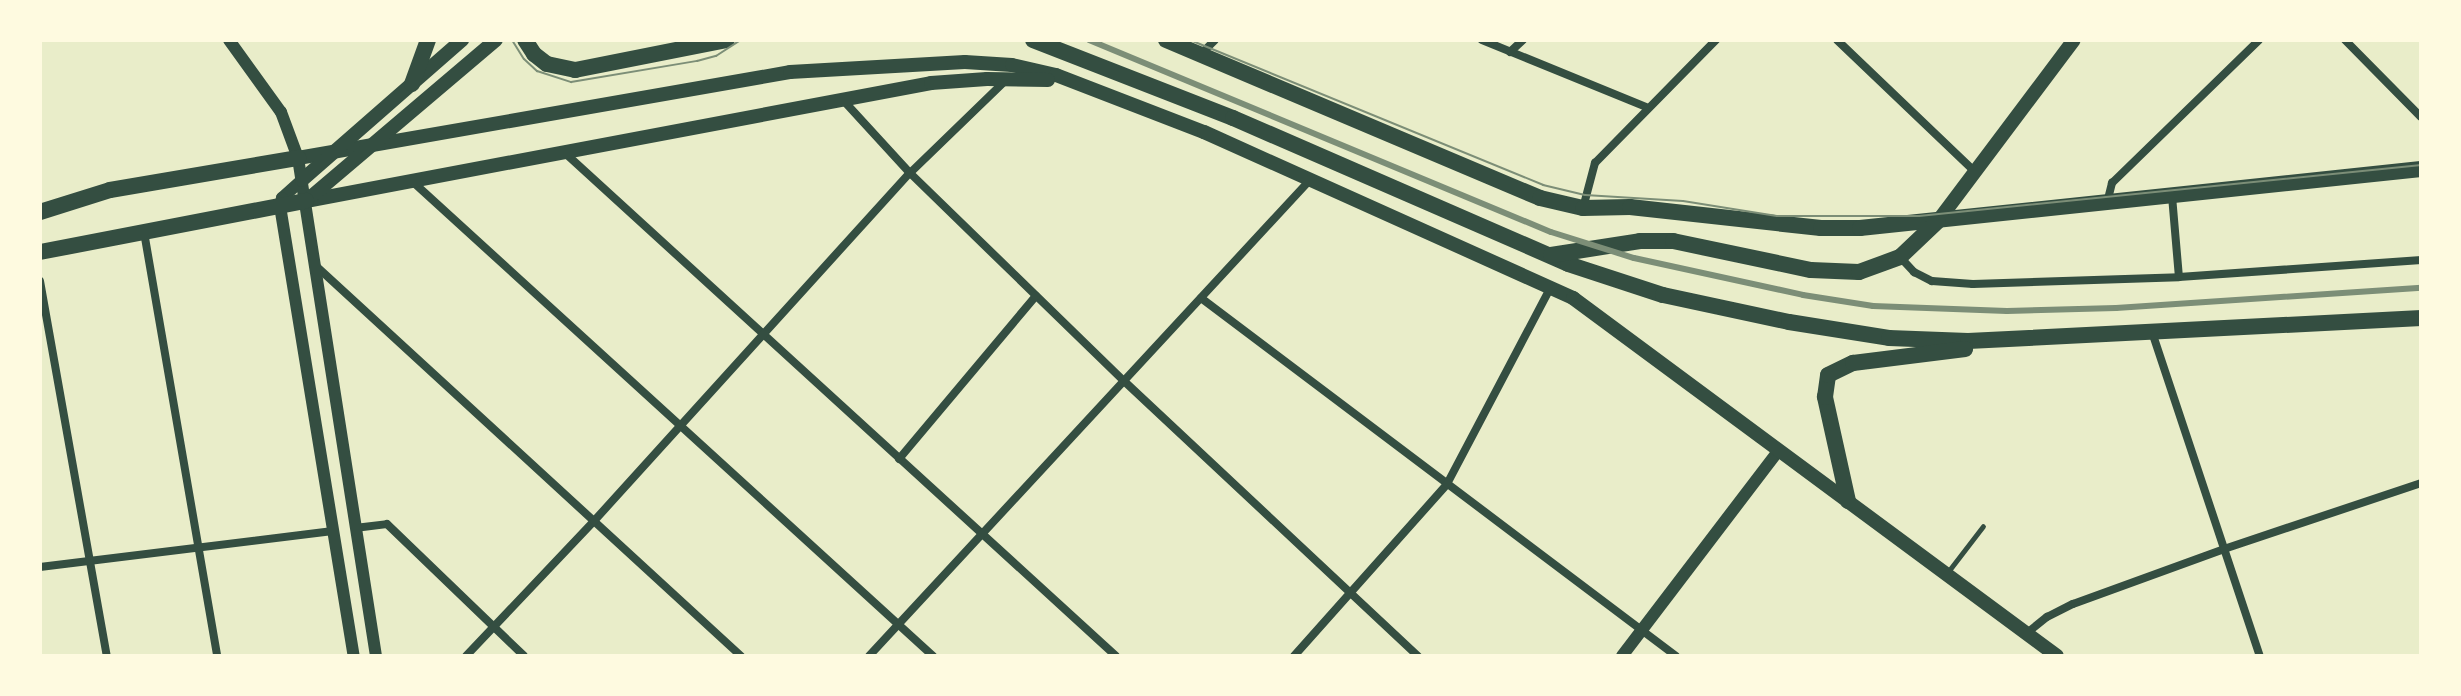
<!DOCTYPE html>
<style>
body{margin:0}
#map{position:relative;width:2461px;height:696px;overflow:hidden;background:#e9edc9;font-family:"PT Sans",sans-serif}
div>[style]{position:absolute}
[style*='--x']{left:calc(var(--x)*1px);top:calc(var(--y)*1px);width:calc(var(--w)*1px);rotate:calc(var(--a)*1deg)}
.service>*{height:5px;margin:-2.5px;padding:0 2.5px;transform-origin:2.5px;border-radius:2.5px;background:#344e41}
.minor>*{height:8px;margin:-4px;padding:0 4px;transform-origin:4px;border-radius:4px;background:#344e41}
.tertiary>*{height:12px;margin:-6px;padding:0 6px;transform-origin:6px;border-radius:6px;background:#344e41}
.secondary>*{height:14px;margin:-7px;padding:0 7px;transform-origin:7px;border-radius:7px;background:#344e41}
.primary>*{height:16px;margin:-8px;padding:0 8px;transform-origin:8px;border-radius:8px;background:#344e41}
.tram>*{height:2px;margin:-1px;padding:0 1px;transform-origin:1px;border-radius:1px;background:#7c8e77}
.rail>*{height:6px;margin:-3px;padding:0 3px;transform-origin:3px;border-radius:3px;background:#7c8e77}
span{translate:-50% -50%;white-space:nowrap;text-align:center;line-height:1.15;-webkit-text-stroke:8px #fefae0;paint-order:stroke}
.frame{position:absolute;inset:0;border:42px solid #fefae0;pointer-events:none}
</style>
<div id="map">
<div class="service">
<i style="--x:1947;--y:573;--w:59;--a:-52.5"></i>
</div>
<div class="minor">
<i style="--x:1482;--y:40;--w:177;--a:22.2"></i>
<i style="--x:1837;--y:40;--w:191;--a:43.7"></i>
<i style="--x:2345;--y:40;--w:108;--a:45.4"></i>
<i style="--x:1510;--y:52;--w:18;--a:-43"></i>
<i style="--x:1200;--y:55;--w:21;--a:-45"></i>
<i style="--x:843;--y:100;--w:99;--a:47.5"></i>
<i style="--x:910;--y:173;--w:298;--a:44.2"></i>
<i style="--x:1124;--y:381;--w:403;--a:43.1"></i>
<i style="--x:565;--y:153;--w:746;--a:42.39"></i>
<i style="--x:413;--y:182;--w:704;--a:42.35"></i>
<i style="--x:2172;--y:196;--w:81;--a:85.1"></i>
<i style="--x:2107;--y:203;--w:21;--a:-76"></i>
<i style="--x:2112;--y:183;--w:205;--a:-44.2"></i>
<i style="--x:1583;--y:208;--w:47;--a:-75.1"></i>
<i style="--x:1595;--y:163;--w:173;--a:-45.5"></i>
<i style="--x:144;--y:232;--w:430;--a:80.2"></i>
<i style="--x:1900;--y:257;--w:21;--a:47"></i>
<i style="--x:1914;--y:272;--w:20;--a:27"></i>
<i style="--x:1932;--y:281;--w:41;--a:4.2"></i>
<i style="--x:1973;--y:284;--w:206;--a:-1.9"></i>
<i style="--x:2179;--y:277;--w:243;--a:-4"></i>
<i style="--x:316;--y:266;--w:577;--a:42.54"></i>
<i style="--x:40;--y:281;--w:381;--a:79.9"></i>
<i style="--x:1201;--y:298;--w:595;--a:37"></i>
<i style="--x:2152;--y:332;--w:342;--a:71.6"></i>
<i style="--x:899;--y:459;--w:213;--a:-50"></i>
<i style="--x:355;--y:528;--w:32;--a:-7"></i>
<i style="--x:387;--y:524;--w:190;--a:43.9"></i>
<i style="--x:40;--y:567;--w:295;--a:-7"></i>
<i style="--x:2027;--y:633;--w:26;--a:-39"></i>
<i style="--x:2047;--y:617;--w:29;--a:-27"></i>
<i style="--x:2073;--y:604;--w:161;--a:-20"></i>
<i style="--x:2224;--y:549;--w:208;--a:-18.5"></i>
<i style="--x:466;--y:656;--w:186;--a:-46.5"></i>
<i style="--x:594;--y:521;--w:470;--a:-47.8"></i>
<i style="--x:910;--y:173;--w:135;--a:-44.1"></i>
<i style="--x:869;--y:656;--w:649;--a:-47.19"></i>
<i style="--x:1294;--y:656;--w:230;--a:-48.3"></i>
<i style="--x:1447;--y:484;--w:223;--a:-62.2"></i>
</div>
<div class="tertiary">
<i style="--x:229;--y:40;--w:89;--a:54.2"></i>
<i style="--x:281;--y:112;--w:49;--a:69.7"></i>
<i style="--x:298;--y:158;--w:504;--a:81.1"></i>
<i style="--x:302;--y:180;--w:27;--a:138"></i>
<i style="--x:282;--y:198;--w:8;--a:104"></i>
<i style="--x:280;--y:206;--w:456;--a:80.7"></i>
<i style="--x:1622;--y:656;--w:258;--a:-52.7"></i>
</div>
<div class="secondary">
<i style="--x:298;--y:158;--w:499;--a:-9.9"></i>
<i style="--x:790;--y:72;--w:175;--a:-3.3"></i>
<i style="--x:965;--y:62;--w:47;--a:3.7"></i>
<i style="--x:1012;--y:65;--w:45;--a:12.8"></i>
<i style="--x:1056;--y:75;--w:159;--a:21.1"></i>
<i style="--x:1204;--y:132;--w:405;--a:24.2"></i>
<i style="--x:1573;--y:298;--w:602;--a:36.49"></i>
<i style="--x:302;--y:180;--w:213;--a:-41.2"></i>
<i style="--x:306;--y:201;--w:636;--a:-10.69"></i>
<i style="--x:931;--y:83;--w:56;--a:-4.1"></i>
<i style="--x:987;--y:79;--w:61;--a:0.9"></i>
<i style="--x:306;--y:201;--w:249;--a:-40.3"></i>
<i style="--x:1938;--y:221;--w:226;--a:-53.1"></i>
</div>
<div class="primary">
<i style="--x:525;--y:40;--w:17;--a:57"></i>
<i style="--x:534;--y:54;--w:16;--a:38"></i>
<i style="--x:547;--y:64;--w:29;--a:12"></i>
<i style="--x:575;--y:70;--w:155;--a:-11.2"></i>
<i style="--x:1033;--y:40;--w:215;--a:21.3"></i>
<i style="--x:1233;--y:118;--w:365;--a:23.5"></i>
<i style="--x:1568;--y:264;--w:100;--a:18.1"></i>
<i style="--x:1663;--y:295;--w:129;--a:12.1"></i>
<i style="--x:1789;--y:322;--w:101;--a:9.1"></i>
<i style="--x:1889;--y:338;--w:79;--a:2.2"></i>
<i style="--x:1968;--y:341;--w:454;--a:-2.9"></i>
<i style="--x:1166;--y:40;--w:406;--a:22.9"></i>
<i style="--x:1540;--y:198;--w:44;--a:13.1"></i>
<i style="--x:1583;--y:208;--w:47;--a:-1.2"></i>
<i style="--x:1630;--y:207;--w:192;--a:6.3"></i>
<i style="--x:1821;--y:228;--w:39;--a:0"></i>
<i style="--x:1860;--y:228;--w:564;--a:-6"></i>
<i style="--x:412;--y:84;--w:47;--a:-70"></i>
<i style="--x:40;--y:212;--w:73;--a:-17.4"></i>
<i style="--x:110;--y:190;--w:191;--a:-9.7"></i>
<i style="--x:40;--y:252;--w:271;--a:-10.9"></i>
<i style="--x:1551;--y:255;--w:90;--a:-8.9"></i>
<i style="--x:1640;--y:241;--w:33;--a:0"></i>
<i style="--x:1673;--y:241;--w:141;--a:11.9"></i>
<i style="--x:1811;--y:270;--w:48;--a:2.4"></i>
<i style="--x:1859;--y:272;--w:44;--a:-20.1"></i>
<i style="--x:1900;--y:257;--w:52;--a:-43.5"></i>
<i style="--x:1848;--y:501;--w:107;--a:-102.5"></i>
<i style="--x:1825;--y:397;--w:22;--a:-82"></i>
<i style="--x:1828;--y:375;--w:28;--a:-26"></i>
<i style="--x:1853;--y:363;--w:113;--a:-7.1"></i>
</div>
<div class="tram">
<i style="--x:512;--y:40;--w:22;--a:58"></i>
<i style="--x:524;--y:59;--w:18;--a:43"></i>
<i style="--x:537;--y:71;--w:36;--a:18"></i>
<i style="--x:571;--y:82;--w:128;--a:-9.5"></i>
<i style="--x:697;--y:61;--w:20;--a:-15"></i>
<i style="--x:716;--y:56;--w:30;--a:-33"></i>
<i style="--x:1190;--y:40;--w:382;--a:22.3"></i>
<i style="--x:1543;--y:185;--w:43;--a:13.4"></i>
<i style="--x:1585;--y:195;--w:98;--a:3.5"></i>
<i style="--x:1683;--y:201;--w:95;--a:9.1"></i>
<i style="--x:1777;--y:216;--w:142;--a:0"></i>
<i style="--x:1919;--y:216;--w:505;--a:-5.8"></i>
</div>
<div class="rail">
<i style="--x:1089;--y:40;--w:500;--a:22.57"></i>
<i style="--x:1551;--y:232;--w:87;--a:17.4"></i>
<i style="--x:1634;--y:258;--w:173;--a:12.3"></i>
<i style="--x:1803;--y:295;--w:71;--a:8.9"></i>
<i style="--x:1873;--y:306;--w:134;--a:2.1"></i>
<i style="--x:2007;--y:311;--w:109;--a:-1.6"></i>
<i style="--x:2116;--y:308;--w:306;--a:-3.8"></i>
</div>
<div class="frame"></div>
</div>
